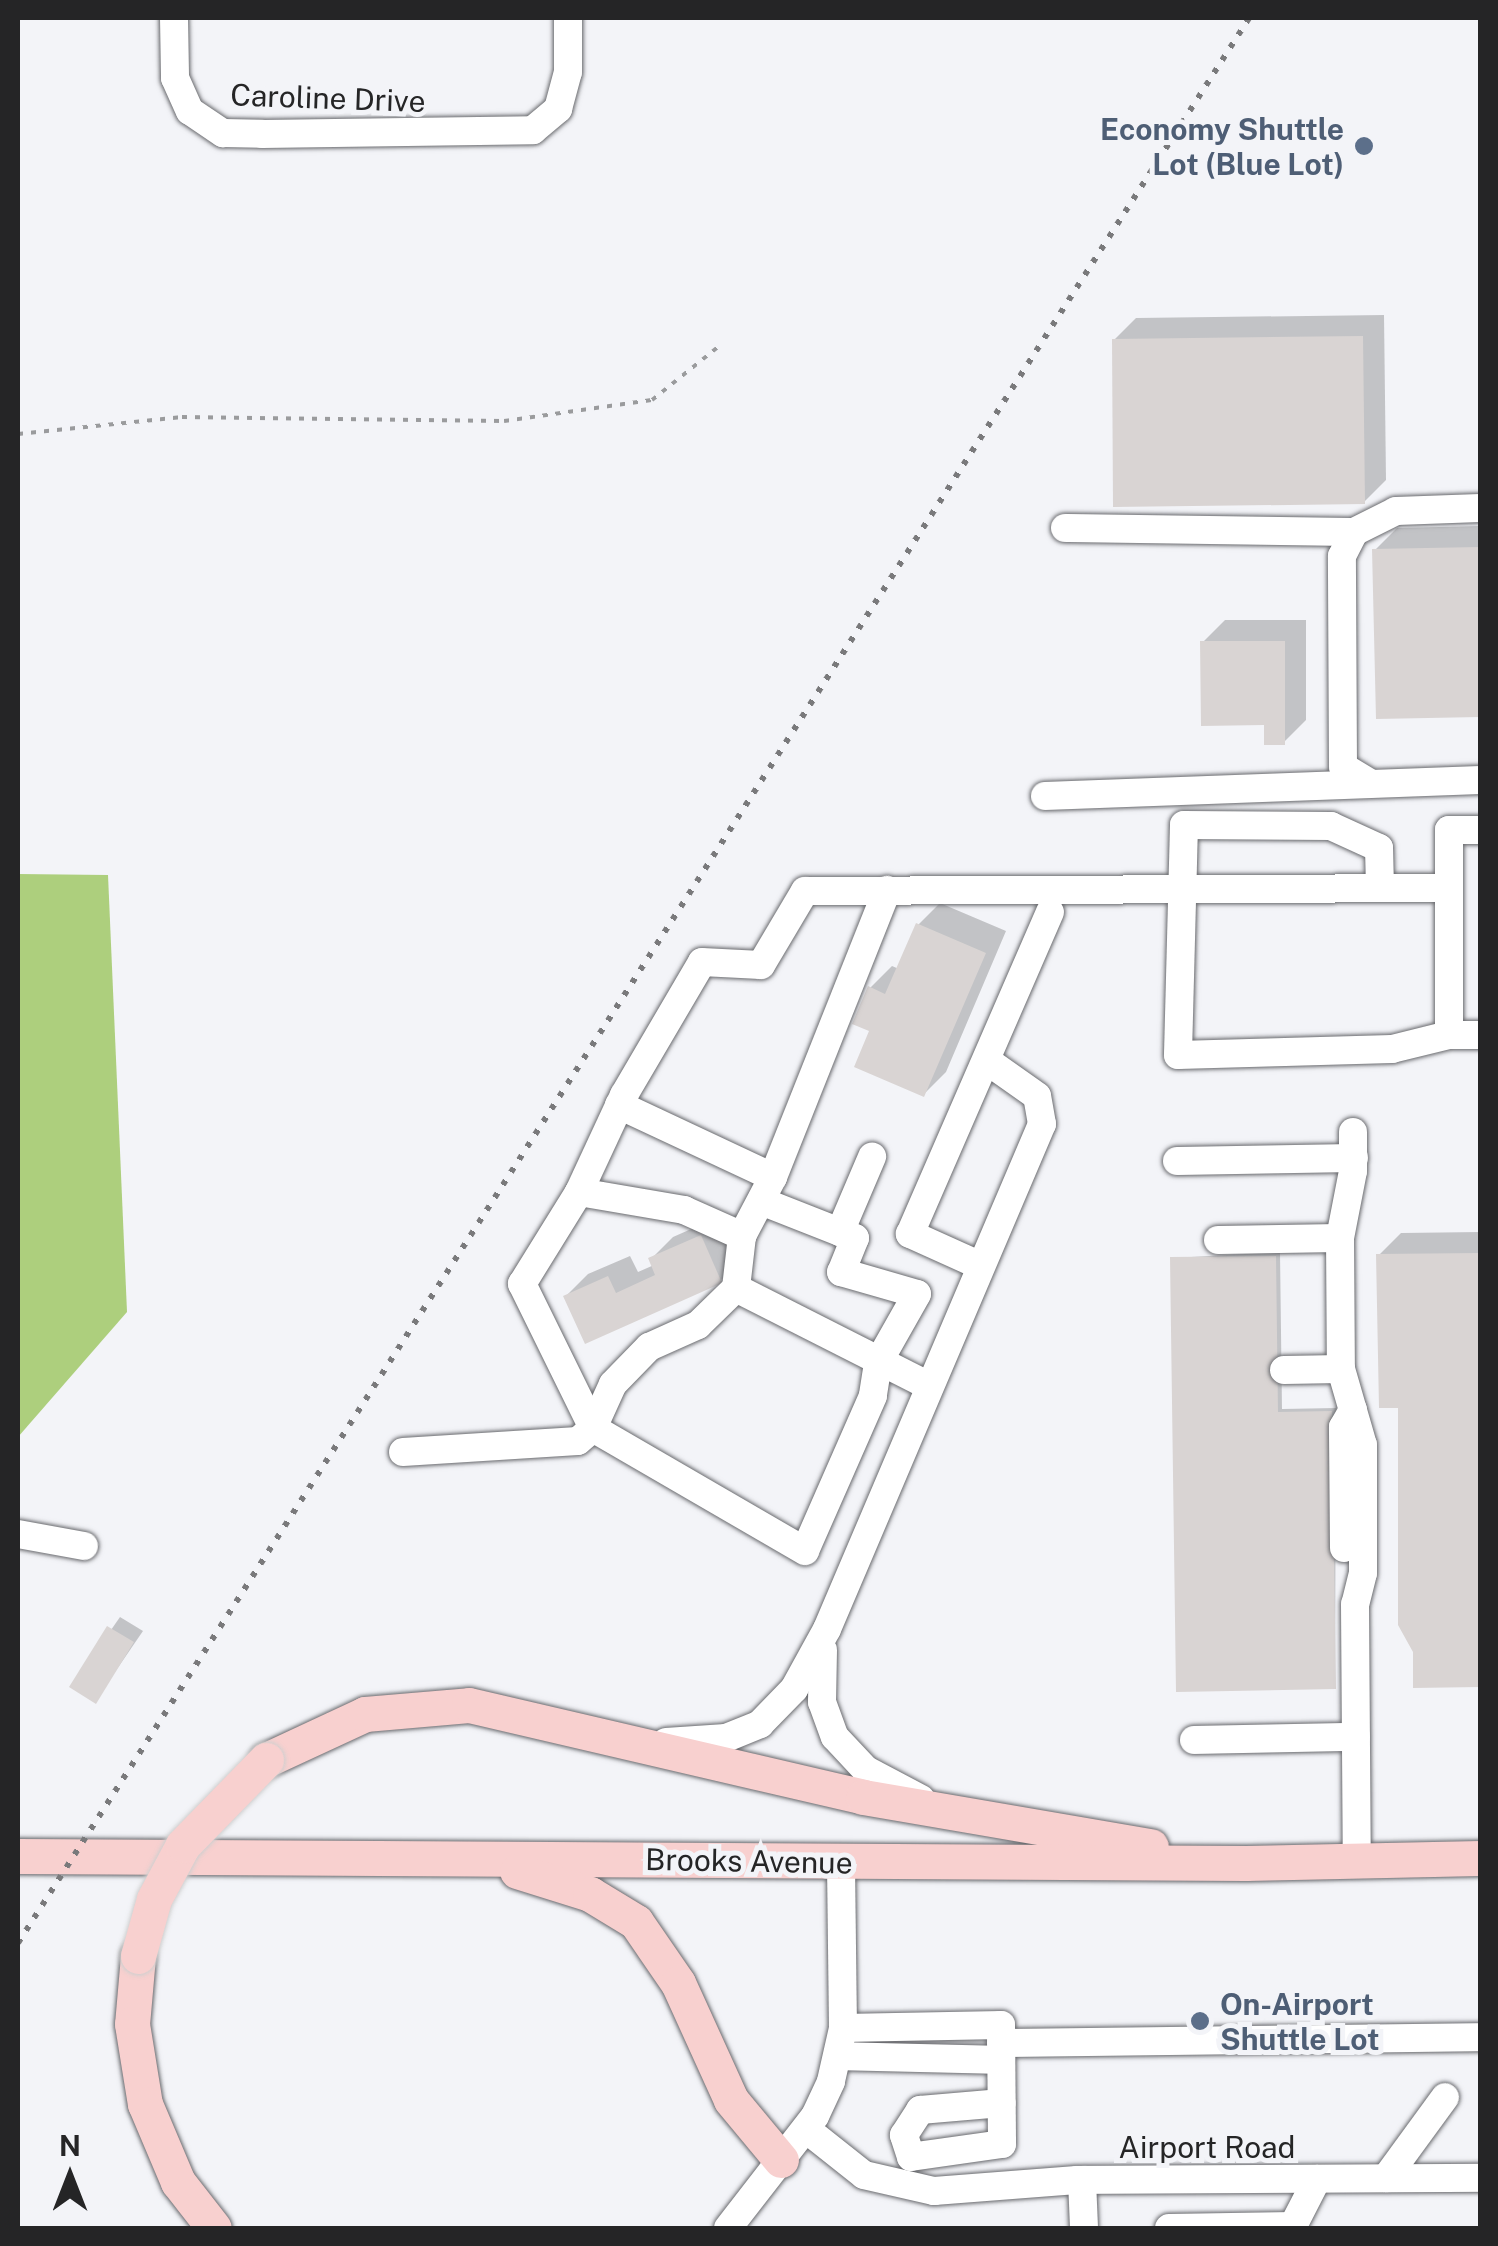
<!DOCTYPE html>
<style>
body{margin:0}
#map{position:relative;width:1498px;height:2246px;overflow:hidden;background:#f3f4f8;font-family:"Public Sans",sans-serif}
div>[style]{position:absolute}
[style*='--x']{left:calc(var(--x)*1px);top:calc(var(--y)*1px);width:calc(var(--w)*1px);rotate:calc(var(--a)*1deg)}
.forest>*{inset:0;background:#adcf7d}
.shadow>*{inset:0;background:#0003}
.building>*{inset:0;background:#d9d4d3}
.path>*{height:4px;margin-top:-2px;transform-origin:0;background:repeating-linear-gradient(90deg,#9a9b9d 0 5px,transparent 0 13px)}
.roads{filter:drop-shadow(0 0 2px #696a6e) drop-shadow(0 0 2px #696a6e)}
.minor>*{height:28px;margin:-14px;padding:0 14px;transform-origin:14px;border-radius:14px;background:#fff}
.major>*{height:35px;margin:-17.5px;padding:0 17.5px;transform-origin:17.5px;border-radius:17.5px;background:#f8d0cf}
.rail>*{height:6px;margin-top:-3px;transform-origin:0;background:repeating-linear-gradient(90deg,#79797b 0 5px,transparent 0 15px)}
.bridges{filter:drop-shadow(0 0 2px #cfcfcf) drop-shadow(0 0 2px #cfcfcf)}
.major-bridge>*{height:35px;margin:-17.5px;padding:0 17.5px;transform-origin:17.5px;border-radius:17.5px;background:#f8d0cf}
.dots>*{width:28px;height:28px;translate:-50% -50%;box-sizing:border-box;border:5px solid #f3f4f8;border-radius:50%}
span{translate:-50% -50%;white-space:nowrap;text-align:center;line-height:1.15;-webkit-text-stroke:10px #f3f4f8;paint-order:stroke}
.street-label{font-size:30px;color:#252526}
.service-label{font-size:30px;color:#4e5e75;font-weight:700}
.right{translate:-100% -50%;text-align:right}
.left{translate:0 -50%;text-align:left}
.frame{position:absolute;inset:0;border:20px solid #252526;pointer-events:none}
.north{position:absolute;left:20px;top:2126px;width:100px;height:100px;-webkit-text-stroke:8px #f3f4f8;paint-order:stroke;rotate:0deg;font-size:28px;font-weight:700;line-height:40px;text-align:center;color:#252526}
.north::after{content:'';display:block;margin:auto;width:35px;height:45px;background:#252526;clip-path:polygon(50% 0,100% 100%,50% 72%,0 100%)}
</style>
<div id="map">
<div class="forest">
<i style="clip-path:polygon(18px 874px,108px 875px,127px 1312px,18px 1437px)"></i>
</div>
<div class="shadow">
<i style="clip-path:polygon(1384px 315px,1386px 480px,1364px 502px,1114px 340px,1136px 318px)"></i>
<i style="clip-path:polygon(1480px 526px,1480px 714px,1378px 716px,1375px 550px,1397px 528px)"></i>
<i style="clip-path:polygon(1225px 620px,1306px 620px,1306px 720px,1284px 742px,1203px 642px)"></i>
<i style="clip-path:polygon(940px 903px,1006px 931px,946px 1072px,924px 1094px,872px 1030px,870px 988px,892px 966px,899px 969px,918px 925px)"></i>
<i style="clip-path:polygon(723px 1215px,742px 1259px,720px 1281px,586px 1341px,566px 1296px,588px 1274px,630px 1256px,638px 1272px,654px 1265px,651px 1259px,673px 1237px)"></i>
<i style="clip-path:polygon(1480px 1232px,1480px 1685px,1416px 1686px,1400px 1405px,1379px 1255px,1401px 1233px)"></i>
<i style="clip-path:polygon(1280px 1252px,1282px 1409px,1336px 1408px,1335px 1687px,1173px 1258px)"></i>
<i style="clip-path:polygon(120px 1617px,143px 1631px,95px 1701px,72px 1686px)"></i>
</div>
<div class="building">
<i style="clip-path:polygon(1363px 336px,1365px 504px,1113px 507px,1112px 339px)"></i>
<i style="clip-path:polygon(1480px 547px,1480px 717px,1376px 719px,1372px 549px)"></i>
<i style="clip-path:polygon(1200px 641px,1285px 641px,1285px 745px,1264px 745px,1264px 725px,1201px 726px)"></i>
<i style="clip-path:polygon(916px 923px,986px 953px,924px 1097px,854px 1067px,869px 1031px,852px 1024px,868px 986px,885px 994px)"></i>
<i style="clip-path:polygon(701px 1235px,722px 1283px,585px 1344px,563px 1296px,608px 1276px,616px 1293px,655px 1275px,648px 1258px)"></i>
<i style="clip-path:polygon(1480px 1253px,1480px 1687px,1413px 1688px,1413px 1652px,1398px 1625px,1398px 1408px,1379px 1408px,1376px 1254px)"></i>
<i style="clip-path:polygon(1276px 1256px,1278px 1412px,1332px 1411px,1336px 1689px,1176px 1692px,1170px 1257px)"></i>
<i style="clip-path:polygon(107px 1626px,134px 1642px,96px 1704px,69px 1687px)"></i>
</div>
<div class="path">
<i style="--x:18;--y:434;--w:165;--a:-5.9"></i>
<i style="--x:182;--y:417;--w:322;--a:0.7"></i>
<i style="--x:504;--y:421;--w:149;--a:-8.1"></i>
<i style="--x:652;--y:400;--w:85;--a:-38.8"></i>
</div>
<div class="roads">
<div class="minor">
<i style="--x:174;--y:18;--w:60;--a:89"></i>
<i style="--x:175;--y:78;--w:36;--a:66"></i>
<i style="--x:190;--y:111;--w:40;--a:34"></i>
<i style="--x:223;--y:133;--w:39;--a:1"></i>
<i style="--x:262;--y:134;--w:271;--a:-0.8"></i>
<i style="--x:533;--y:130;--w:33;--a:-40"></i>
<i style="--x:558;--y:109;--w:38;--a:-75"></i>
<i style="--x:568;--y:72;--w:54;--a:-90"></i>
<i style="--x:1065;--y:528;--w:289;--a:0.8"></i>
<i style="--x:1370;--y:783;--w:31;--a:-149"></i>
<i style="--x:1343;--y:767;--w:211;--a:-90.3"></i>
<i style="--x:1342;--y:556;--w:27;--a:-63"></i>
<i style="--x:1354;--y:532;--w:47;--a:-26.6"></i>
<i style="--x:1396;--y:511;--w:84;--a:-2"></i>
<i style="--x:1045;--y:796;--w:435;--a:-2.1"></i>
<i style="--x:1480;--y:830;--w:31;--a:180"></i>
<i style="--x:1449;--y:830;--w:205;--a:90"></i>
<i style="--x:1449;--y:1035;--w:31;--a:0"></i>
<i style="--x:1380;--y:888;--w:40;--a:-91.4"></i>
<i style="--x:1379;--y:848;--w:53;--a:-155.4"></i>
<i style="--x:1331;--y:826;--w:147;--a:-179.6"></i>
<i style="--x:1184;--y:825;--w:230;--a:91.5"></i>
<i style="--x:1178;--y:1055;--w:214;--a:-1.6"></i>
<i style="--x:1392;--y:1049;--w:59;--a:-13.8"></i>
<i style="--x:619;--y:1105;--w:170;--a:25.1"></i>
<i style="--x:1353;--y:1132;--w:39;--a:90"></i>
<i style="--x:1353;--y:1171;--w:68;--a:101"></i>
<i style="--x:1340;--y:1238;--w:131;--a:89.6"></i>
<i style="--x:1341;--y:1369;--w:79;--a:73.9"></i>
<i style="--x:1363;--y:1445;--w:128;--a:90"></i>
<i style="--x:1363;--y:1573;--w:32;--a:104"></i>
<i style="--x:1355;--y:1604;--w:257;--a:89.6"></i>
<i style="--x:1177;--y:1161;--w:177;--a:-1"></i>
<i style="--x:579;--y:1192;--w:107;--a:9.7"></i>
<i style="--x:684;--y:1210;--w:64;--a:24.1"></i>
<i style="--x:761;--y:1201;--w:101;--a:21.5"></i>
<i style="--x:855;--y:1238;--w:37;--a:112"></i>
<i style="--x:841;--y:1272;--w:79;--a:16.1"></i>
<i style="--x:917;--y:1294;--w:79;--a:119.5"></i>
<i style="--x:878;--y:1363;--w:33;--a:99"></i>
<i style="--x:873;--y:1396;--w:169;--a:113.7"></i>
<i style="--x:805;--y:1551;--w:245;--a:-149.9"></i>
<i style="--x:593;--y:1428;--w:161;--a:-116.2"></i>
<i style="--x:522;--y:1284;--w:108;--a:-58.2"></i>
<i style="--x:579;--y:1192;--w:107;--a:-65.1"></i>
<i style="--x:624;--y:1095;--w:154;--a:-59.6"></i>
<i style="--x:702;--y:962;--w:59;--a:2.9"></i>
<i style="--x:761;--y:965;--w:86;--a:-59.3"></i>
<i style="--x:805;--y:891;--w:644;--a:-0.27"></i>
<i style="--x:840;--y:1232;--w:82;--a:-66.9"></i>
<i style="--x:1218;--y:1240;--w:122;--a:-0.9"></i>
<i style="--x:979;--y:1265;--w:76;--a:-155.8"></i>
<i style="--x:910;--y:1234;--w:351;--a:-66.5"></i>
<i style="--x:736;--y:1288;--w:216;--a:26.9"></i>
<i style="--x:1284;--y:1370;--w:57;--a:-1"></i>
<i style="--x:403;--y:1452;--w:175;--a:-3.6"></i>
<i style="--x:578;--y:1441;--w:20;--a:-41"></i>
<i style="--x:593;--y:1428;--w:48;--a:-65.6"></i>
<i style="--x:613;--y:1384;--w:52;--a:-45.8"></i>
<i style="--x:649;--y:1347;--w:54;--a:-24.2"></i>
<i style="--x:698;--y:1325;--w:53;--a:-44.2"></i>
<i style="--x:736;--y:1288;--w:52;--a:-83.4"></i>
<i style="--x:742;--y:1236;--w:67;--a:-62.3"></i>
<i style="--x:773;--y:1177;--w:309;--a:-68.3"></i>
<i style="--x:18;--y:1534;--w:67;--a:10.3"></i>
<i style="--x:1344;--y:1548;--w:121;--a:-90.5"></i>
<i style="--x:1343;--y:1427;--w:20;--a:-60"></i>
<i style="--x:823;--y:1650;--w:52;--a:91.1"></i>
<i style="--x:822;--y:1702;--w:37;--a:70"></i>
<i style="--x:835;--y:1737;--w:45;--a:46.8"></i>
<i style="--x:866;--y:1770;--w:62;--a:27.8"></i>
<i style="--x:1194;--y:1740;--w:162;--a:-1.1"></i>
<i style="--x:666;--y:1742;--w:60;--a:-3.8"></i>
<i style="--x:726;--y:1738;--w:37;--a:-22"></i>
<i style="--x:760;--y:1724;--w:49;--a:-45.8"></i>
<i style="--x:794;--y:1689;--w:68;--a:-61.2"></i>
<i style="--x:827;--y:1629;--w:549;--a:-66.94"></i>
<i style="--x:1042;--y:1124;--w:28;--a:-100"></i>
<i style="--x:1037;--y:1096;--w:62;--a:-144.8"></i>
<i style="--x:843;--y:2028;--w:158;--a:-1.1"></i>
<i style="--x:1001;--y:2025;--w:119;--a:89.5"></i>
<i style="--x:1002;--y:2144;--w:92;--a:171.9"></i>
<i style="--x:911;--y:2157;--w:23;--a:-108"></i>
<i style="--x:904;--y:2135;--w:30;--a:-57"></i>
<i style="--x:920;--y:2110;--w:82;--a:-4.9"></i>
<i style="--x:1001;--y:2043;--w:479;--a:-0.7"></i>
<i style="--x:838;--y:2056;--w:163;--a:1.4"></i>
<i style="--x:806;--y:2129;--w:74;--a:38.4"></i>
<i style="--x:864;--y:2175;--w:72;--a:12.9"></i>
<i style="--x:934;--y:2191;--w:143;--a:-4.4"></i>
<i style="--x:1077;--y:2180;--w:403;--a:-0.3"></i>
<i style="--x:1386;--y:2178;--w:100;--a:-53.9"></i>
<i style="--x:1082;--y:2180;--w:48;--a:87.6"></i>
<i style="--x:728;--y:2228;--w:142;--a:-52.2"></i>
<i style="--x:815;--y:2116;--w:38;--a:-65"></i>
<i style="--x:831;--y:2081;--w:54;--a:-77.2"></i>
<i style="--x:843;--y:2028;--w:166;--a:-90.7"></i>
<i style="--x:1169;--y:2228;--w:124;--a:-0.9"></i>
<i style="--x:1293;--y:2226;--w:53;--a:-62.9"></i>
</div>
<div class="major">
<i style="--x:266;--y:1760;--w:109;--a:-24.9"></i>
<i style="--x:365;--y:1714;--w:104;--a:-4.9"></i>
<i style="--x:469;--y:1705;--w:405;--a:13.1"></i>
<i style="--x:863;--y:1797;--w:292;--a:9.7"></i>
<i style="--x:18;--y:1856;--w:1228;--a:0.33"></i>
<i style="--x:1246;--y:1863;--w:234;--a:-1.2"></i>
<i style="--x:517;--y:1871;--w:77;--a:17.5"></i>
<i style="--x:590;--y:1894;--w:54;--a:31.3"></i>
<i style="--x:636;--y:1922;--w:74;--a:55.5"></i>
<i style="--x:678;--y:1983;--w:128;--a:65.6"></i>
<i style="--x:731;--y:2100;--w:78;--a:50.2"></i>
<i style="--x:138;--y:1956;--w:68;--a:95"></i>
<i style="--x:132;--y:2024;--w:81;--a:80.8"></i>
<i style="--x:145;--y:2104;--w:85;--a:67.1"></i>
<i style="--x:178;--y:2182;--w:58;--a:52"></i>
</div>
</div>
<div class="rail">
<i style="--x:18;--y:1943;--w:2285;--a:-57.4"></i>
</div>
<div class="bridges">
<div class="major-bridge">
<i style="--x:138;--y:1956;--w:59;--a:-74.3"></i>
<i style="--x:154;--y:1899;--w:61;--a:-61.8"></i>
<i style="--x:183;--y:1845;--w:119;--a:-45.7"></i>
</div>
</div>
<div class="dots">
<i style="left:1364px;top:146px;background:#5c6f8a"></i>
<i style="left:1200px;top:2021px;background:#5c6f8a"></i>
</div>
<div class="street-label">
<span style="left:328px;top:98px;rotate:2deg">Caroline Drive</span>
<span style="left:749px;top:1861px;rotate:1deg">Brooks Avenue</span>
<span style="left:1207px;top:2147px">Airport Road</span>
</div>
<div class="service-label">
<span class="right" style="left:1344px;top:146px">Economy Shuttle<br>Lot (Blue Lot)</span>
<span class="left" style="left:1220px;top:2021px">On-Airport<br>Shuttle Lot</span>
</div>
<div class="frame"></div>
<div class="north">N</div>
</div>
